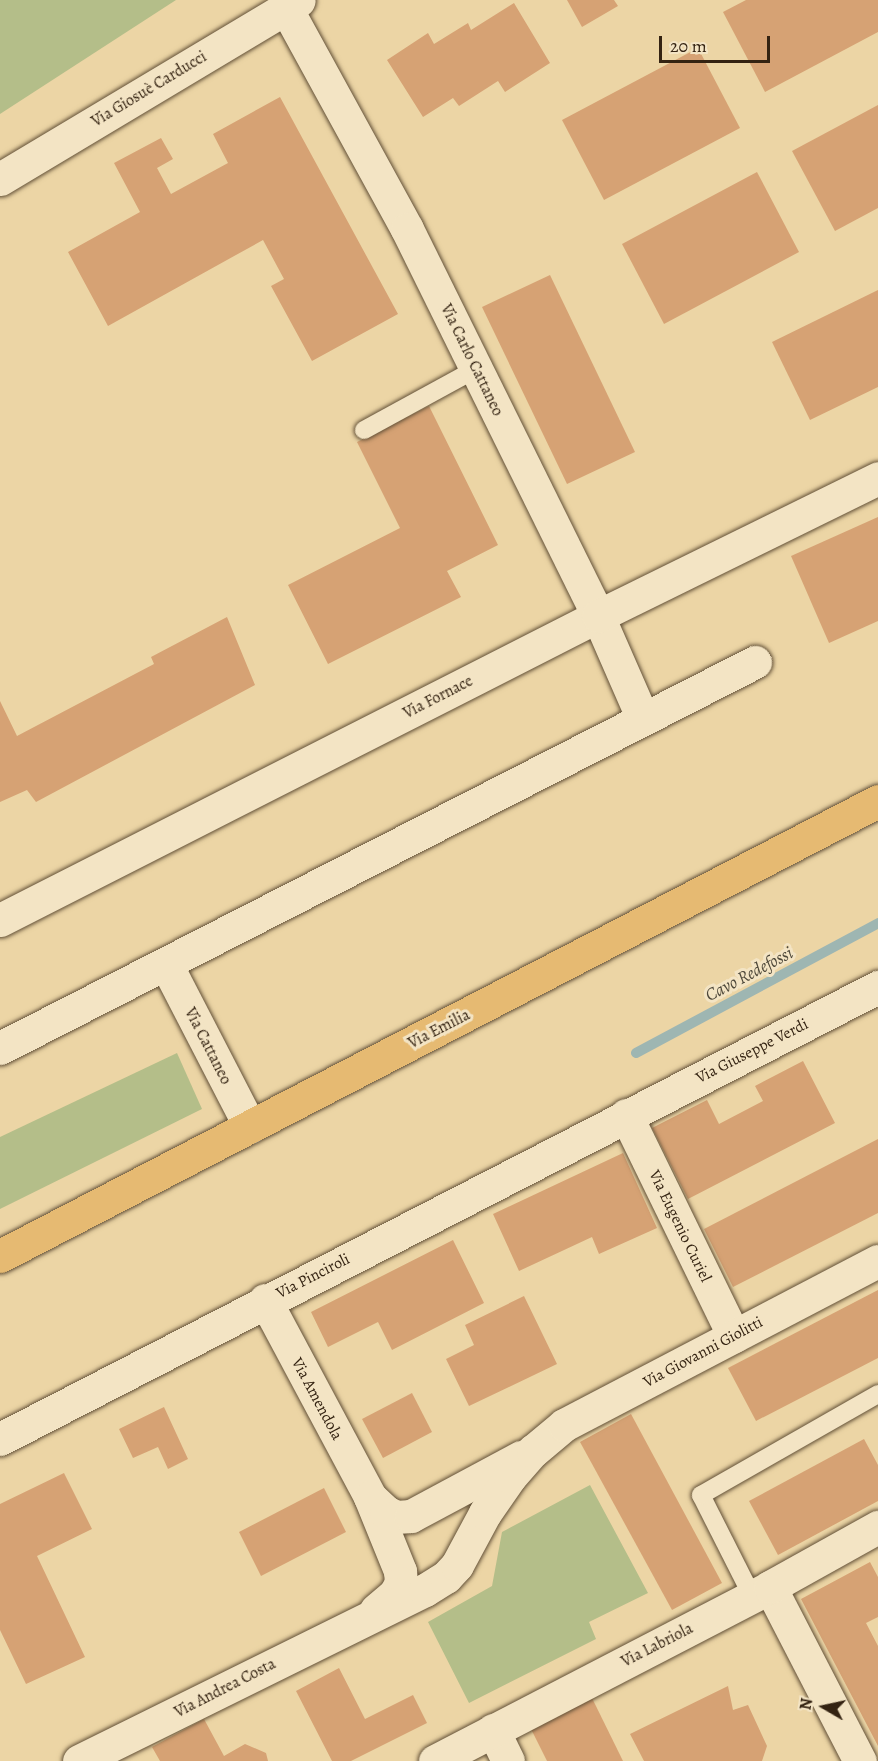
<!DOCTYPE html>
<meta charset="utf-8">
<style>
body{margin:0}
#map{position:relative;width:878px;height:1761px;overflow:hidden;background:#ecd5a5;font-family:Alegreya,serif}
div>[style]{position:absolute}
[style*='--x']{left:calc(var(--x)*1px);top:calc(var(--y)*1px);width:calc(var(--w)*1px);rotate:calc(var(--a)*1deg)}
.green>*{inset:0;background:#b4be89}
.stream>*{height:10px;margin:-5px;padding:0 5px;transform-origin:5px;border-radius:5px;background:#9eb6b2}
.building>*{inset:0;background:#d6a274}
.roads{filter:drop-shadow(0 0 2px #625037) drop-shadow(0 0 2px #625037)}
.service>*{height:18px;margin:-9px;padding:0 9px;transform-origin:9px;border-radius:9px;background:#f3e4c4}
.minor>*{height:33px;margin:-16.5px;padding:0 16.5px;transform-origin:16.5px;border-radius:16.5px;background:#f3e4c4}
.primary>*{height:33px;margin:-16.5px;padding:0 16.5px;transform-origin:16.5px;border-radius:16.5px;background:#e6ba72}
span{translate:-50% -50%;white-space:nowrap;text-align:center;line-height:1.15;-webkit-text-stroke:6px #f3e4c4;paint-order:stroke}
.street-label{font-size:16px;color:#342312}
.water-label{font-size:18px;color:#4e483a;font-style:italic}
.north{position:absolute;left:794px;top:1677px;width:60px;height:60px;-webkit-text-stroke:4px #f3e4c4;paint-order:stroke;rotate:279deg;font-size:16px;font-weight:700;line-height:24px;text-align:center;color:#342312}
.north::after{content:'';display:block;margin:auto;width:21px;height:27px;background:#342312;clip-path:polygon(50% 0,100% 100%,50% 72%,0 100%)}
.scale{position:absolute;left:659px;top:36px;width:111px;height:27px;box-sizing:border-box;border:3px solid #342312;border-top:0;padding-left:8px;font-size:18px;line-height:21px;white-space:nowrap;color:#342312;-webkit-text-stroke:4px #f3e4c4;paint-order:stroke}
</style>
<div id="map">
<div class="green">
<i style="clip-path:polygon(0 0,176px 0,0 114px)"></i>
<i style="clip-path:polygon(177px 1053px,202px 1109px,0 1209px,0 1137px)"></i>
<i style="clip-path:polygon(590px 1485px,648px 1593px,589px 1622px,596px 1639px,469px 1703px,428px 1622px,492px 1586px,502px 1532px)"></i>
</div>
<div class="stream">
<i style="--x:636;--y:1053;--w:275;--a:-28.2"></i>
</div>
<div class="building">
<i style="clip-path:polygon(567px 0,614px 0,618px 6px,582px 27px)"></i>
<i style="clip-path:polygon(746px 0,878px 0,878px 32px,765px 92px,723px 12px)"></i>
<i style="clip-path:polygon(514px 3px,550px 63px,505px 92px,498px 81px,459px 106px,453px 98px,423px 117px,387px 60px,428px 33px,434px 44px,468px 23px,471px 30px)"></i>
<i style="clip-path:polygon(698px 48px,740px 128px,604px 200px,562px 120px)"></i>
<i style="clip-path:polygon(280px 97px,398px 314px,312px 361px,271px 286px,284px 279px,263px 240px,108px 326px,68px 252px,140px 212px,114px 163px,161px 138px,173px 159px,157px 168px,171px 194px,228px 163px,213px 134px)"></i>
<i style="clip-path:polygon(878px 105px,878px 208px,835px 231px,792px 151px)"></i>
<i style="clip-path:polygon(757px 172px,799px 252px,664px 324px,622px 244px)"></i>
<i style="clip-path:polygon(550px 275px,635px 452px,567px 484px,482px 307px)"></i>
<i style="clip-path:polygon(878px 290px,878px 387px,810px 420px,772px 342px)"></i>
<i style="clip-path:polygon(429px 406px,498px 545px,447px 571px,461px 597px,328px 664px,288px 585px,400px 528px,357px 442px)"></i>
<i style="clip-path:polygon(878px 517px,878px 621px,829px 643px,791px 556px)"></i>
<i style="clip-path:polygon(227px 617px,255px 685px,36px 802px,27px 790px,0 802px,0 701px,17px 736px,154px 664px,151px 657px)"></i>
<i style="clip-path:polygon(803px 1061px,835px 1123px,688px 1199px,652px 1128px,707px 1100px,719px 1124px,763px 1101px,755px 1086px)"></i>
<i style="clip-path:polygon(878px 1139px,878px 1213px,733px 1287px,704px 1229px)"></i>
<i style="clip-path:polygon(623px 1153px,657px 1228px,599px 1254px,592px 1237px,519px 1271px,493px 1214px)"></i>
<i style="clip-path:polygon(453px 1240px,484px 1303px,392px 1350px,378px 1322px,328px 1347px,311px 1312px)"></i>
<i style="clip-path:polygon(878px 1290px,878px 1358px,756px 1421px,728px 1368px)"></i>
<i style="clip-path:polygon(524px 1296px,557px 1364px,469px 1406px,446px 1359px,474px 1345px,465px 1325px)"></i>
<i style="clip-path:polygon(412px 1393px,432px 1432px,383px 1458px,362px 1419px)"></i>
<i style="clip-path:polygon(164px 1407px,188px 1459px,168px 1469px,158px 1447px,133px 1458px,119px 1429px)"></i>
<i style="clip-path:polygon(631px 1414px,722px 1583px,672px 1610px,580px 1442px)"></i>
<i style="clip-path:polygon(864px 1439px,878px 1465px,878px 1501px,778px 1555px,749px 1501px)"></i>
<i style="clip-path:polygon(64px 1473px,92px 1529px,37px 1556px,85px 1657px,26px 1684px,0 1630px,0 1504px)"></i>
<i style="clip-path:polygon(324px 1488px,346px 1532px,261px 1576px,239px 1532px)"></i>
<i style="clip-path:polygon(870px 1562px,878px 1577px,878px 1617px,866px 1623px,878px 1646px,878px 1746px,801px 1599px)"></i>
<i style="clip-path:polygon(339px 1668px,365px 1719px,413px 1695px,427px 1723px,351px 1761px,332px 1761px,296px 1691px)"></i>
<i style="clip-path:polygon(728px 1686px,733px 1710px,748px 1705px,767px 1746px,762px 1761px,644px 1761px,630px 1734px)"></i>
<i style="clip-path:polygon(591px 1696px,623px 1761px,547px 1761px,530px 1727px)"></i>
<i style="clip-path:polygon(204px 1719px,224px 1756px,245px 1744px,266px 1753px,268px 1761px,160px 1761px,152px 1747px)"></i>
</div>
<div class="roads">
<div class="service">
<i style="--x:364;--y:430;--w:128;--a:-28.6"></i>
<i style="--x:752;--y:1596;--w:113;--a:-116.8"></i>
<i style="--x:701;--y:1495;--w:204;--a:-29.7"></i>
</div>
<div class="minor">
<i style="--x:286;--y:8;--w:252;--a:61.3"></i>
<i style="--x:407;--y:229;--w:432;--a:63.7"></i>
<i style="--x:598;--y:616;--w:112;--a:66.4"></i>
<i style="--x:0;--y:179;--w:348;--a:-30.9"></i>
<i style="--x:0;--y:920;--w:671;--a:-26.95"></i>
<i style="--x:598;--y:616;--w:312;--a:-26.2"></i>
<i style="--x:166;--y:964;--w:183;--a:62.7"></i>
<i style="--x:0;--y:1048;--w:848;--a:-27.08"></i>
<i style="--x:626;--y:1115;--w:246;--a:64"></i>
<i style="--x:265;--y:1300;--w:223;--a:61.9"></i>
<i style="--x:370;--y:1497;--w:80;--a:67.9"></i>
<i style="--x:400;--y:1571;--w:12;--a:85"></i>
<i style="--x:401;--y:1583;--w:13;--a:119"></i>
<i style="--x:395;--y:1594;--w:25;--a:140"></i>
<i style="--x:0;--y:1439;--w:988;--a:-27.24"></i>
<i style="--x:370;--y:1497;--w:22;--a:43"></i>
<i style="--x:386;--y:1512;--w:11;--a:27"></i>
<i style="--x:396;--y:1517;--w:15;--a:-4"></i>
<i style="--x:411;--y:1516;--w:125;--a:-28.2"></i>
<i style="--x:770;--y:1587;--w:196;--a:62.7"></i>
<i style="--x:493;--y:1730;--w:34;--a:64"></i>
<i style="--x:79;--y:1761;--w:386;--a:-26.3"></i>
<i style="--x:425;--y:1590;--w:25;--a:-32"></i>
<i style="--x:446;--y:1577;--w:16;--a:-47"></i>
<i style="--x:457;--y:1565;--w:59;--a:-61.7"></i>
<i style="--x:485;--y:1513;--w:44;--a:-55.2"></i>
<i style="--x:510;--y:1477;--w:35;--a:-49"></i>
<i style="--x:533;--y:1451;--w:40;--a:-40"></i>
<i style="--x:564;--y:1425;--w:354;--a:-27.6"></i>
<i style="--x:435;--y:1761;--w:377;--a:-27.4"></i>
<i style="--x:770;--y:1587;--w:124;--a:-29.1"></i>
</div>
<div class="primary">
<i style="--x:0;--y:1256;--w:989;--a:-27.39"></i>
</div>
</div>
<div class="street-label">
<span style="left:149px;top:89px;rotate:-31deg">Via Giosuè Carducci</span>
<span style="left:472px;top:360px;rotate:64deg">Via Carlo Cattaneo</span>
<span style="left:438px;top:697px;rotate:-27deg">Via Fornace</span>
<span style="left:439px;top:1029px;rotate:-27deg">Via Emilia</span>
<span style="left:208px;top:1046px;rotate:63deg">Via Cattaneo</span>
<span style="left:752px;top:1051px;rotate:-27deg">Via Giuseppe Verdi</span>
<span style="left:680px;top:1226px;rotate:64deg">Via Eugenio Curiel</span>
<span style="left:313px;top:1276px;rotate:-27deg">Via Pinciroli</span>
<span style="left:703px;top:1352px;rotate:-28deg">Via Giovanni Giolitti</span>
<span style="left:317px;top:1399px;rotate:62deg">Via Amendola</span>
<span style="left:657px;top:1645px;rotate:-27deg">Via Labriola</span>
<span style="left:225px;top:1688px;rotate:-27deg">Via Andrea Costa</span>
</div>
<div class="water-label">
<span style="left:749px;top:974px;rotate:-28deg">Cavo Redefossi</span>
</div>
<div class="north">N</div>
<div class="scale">20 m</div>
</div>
